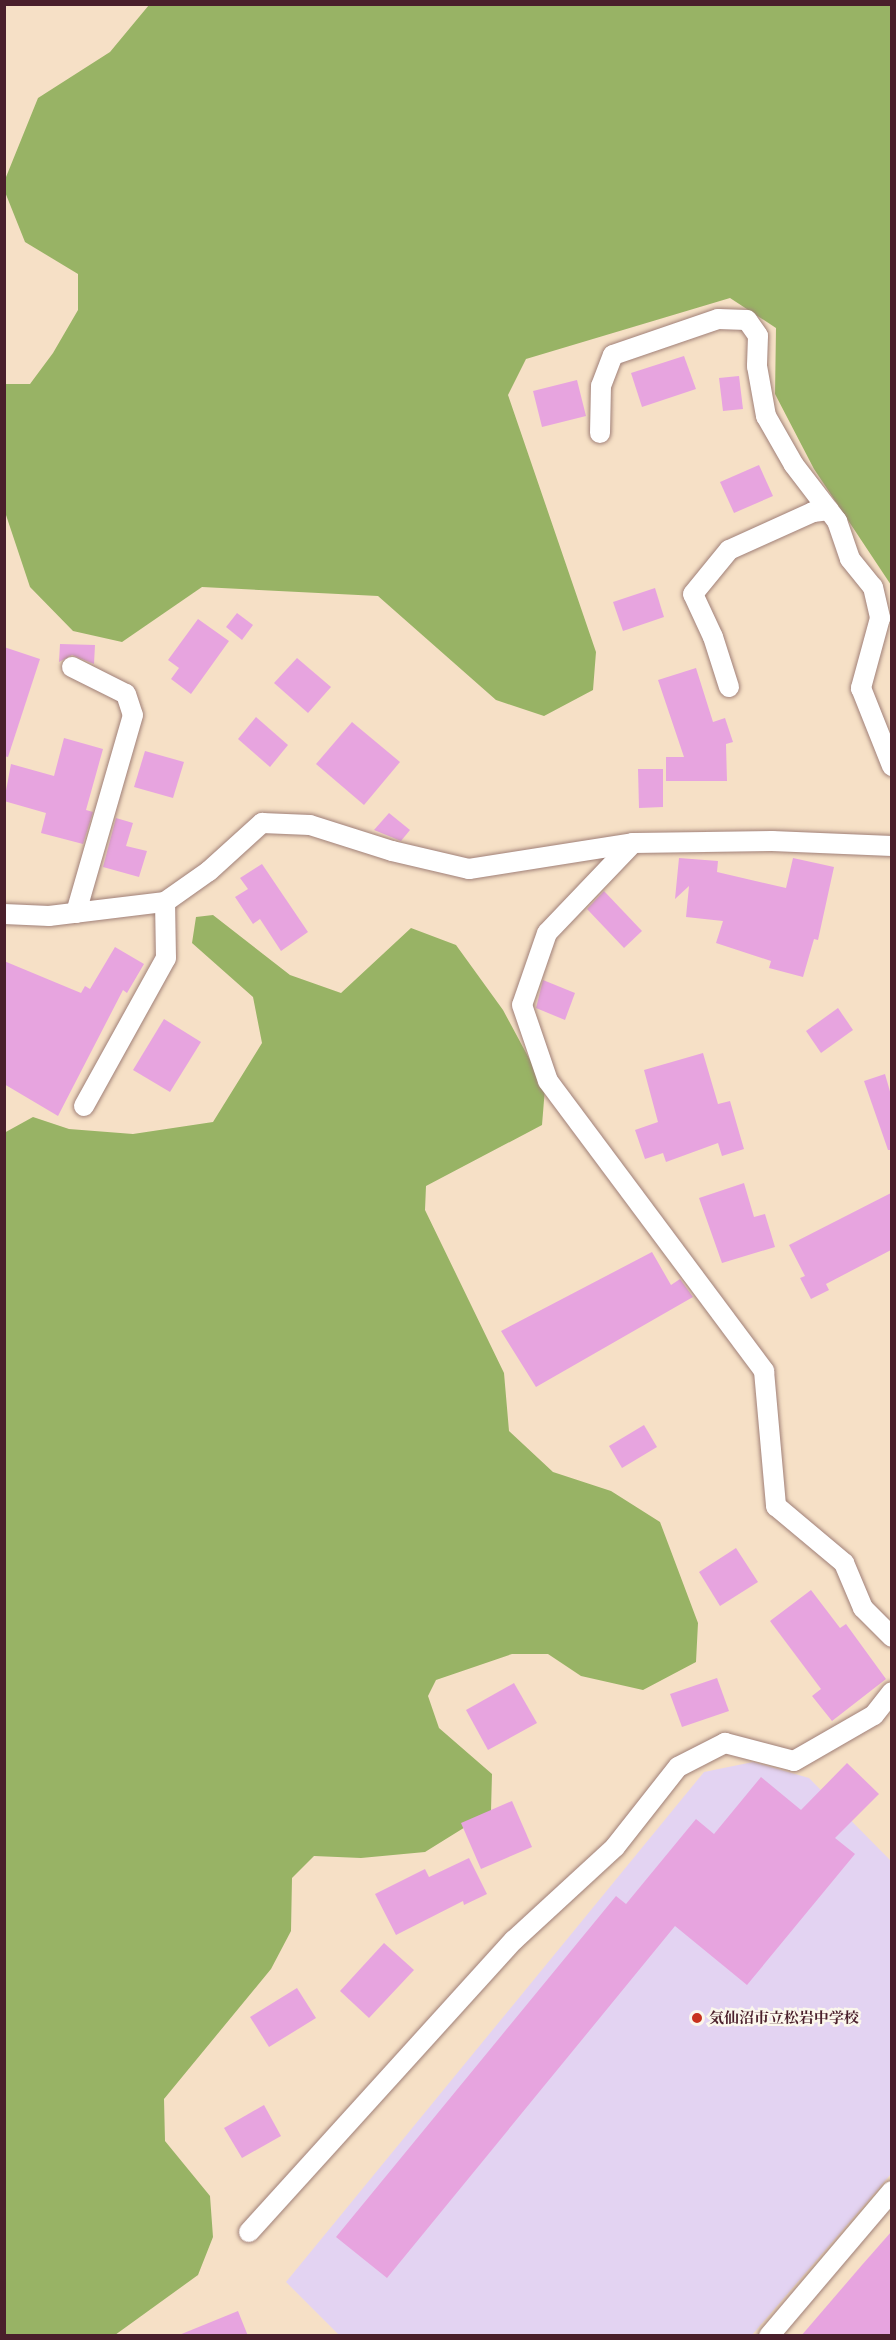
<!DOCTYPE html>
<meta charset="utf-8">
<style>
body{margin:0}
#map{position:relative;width:896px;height:2340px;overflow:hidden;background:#f6e0c6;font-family:"Libre Caslon Text","Noto Serif JP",serif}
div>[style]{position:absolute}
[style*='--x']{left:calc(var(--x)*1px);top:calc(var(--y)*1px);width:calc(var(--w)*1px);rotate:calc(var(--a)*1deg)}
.built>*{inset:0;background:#e3d3f2}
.forest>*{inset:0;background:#98b365}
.building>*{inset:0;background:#e7a4df}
.roads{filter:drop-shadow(0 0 2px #a08078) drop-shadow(0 0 2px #a08078)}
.street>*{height:20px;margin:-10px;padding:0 10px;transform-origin:10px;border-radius:10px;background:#fff}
.dots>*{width:16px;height:16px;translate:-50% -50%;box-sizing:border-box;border:3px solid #fbf7ec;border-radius:50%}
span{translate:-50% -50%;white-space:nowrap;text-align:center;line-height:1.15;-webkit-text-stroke:5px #fbf7ec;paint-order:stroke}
.poi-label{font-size:15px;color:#4a1f2b;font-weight:700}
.left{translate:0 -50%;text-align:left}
.frame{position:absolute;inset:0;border:6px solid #4a1f2b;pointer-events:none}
</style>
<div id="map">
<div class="built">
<i style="clip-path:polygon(753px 1762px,809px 1778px,891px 1861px,891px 2174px,752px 2335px,339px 2335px,286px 2282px,704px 1772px)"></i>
</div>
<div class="forest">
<i style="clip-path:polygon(149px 5px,891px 5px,891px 585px,814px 469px,775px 394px,776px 328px,730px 298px,526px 359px,508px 395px,596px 652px,593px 690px,544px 716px,496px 700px,378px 596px,202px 587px,122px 642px,73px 631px,30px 587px,5px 512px,4px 384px,30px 384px,53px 353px,78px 310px,78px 274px,25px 242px,5px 192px,4px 182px,38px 98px,110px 52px)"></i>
<i style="clip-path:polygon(213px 915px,290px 975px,341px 993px,411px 928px,456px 945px,503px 1010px,545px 1088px,542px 1125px,426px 1186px,425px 1210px,504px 1373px,509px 1431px,553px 1472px,611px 1491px,660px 1522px,698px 1623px,696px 1662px,643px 1690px,581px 1676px,548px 1654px,512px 1654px,436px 1680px,428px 1696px,439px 1728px,492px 1774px,491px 1811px,425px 1852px,361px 1858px,314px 1856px,292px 1878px,291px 1931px,271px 1969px,164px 2099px,165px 2141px,210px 2196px,213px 2237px,198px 2275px,115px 2335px,5px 2335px,4px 1133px,33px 1117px,69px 1129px,133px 1134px,213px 1122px,262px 1043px,253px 997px,192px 943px,196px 917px)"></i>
</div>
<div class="building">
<i style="clip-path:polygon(684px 356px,696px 389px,642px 407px,631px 373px)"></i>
<i style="clip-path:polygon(739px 376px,743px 409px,723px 411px,719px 378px)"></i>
<i style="clip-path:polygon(577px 380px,586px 416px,542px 427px,533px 391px)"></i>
<i style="clip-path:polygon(759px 465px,773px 496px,734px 513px,720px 482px)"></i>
<i style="clip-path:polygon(655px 588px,664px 617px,623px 631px,613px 602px)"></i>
<i style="clip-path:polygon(237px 613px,253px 625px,242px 640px,226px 627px)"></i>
<i style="clip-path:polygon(198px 619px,229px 641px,191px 694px,171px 679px,179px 668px,168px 660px)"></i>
<i style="clip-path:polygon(60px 644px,95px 645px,94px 664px,72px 655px,59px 662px)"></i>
<i style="clip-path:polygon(4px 647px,40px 659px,8px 757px,4px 756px)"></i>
<i style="clip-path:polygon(297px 658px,331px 687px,308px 713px,274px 683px)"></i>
<i style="clip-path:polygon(696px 668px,713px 722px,725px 718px,733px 742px,726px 744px,727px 781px,666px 781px,666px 757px,684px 757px,658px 680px)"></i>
<i style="clip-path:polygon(256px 717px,288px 745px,270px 767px,238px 739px)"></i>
<i style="clip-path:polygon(352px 722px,400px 762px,364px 805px,316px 764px)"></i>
<i style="clip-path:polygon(64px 738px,103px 749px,86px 810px,93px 812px,83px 844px,41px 833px,46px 813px,4px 801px,11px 764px,54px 776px)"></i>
<i style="clip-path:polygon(145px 751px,184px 762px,173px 798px,134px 787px)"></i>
<i style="clip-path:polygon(638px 769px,663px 769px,663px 807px,639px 808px)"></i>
<i style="clip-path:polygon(389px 813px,410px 830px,401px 841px,374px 830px)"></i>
<i style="clip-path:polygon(116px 818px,133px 823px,126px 846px,147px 851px,139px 877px,103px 867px)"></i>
<i style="clip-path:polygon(679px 858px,718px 861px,717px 872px,786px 888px,793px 858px,834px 867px,818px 940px,814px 939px,803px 977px,769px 968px,771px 961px,716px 943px,723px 921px,686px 917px,689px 886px,675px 899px)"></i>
<i style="clip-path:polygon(262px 864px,308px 932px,281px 951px,260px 919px,253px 924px,235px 897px,248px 889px,240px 878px)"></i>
<i style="clip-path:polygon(604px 891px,642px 931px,624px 948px,587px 909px)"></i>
<i style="clip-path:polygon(115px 947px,144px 964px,127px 993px,123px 990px,58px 1116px,4px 1084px,4px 961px,81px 993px,85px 986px,90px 989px)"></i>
<i style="clip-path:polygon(543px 980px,575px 993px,565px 1020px,536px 1008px)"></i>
<i style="clip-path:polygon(838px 1008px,853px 1030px,821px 1053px,806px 1031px)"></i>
<i style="clip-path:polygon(164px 1019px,201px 1042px,170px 1092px,133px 1070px)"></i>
<i style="clip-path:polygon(703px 1053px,718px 1104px,730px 1101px,744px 1149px,722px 1156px,718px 1143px,666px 1162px,663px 1153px,645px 1159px,635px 1130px,658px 1122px,644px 1070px)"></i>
<i style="clip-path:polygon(885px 1074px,891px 1095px,891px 1150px,888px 1150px,864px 1081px)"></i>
<i style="clip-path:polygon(744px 1183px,754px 1217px,765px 1214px,775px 1247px,722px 1263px,699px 1198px)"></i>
<i style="clip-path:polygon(891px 1193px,891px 1250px,826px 1284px,829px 1290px,811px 1299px,800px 1278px,805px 1276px,789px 1245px)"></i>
<i style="clip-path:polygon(652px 1252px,671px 1285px,680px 1279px,693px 1297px,536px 1387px,501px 1331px)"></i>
<i style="clip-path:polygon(644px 1425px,657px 1447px,622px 1468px,609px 1446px)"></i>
<i style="clip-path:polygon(736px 1548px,758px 1582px,720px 1606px,699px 1572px)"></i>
<i style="clip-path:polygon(811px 1590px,840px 1628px,846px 1624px,886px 1679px,832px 1721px,812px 1696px,821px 1689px,770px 1621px)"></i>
<i style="clip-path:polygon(717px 1678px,729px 1711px,682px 1727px,670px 1694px)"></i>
<i style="clip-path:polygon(514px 1683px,537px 1723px,488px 1750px,466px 1710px)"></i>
<i style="clip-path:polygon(847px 1763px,879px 1794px,835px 1838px,855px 1854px,747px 1985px,675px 1926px,387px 2278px,336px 2237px,616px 1896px,626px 1904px,696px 1819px,714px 1834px,761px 1777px,801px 1810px)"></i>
<i style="clip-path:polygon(512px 1801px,532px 1847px,481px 1869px,461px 1823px)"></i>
<i style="clip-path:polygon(469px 1858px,487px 1894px,464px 1905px,463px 1901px,396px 1935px,375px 1894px,425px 1869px,429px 1877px)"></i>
<i style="clip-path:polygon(384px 1943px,414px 1970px,369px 2018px,340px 1991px)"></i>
<i style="clip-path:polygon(297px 1988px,316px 2018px,269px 2047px,250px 2017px)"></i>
<i style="clip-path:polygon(264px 2105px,281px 2136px,242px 2158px,224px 2128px)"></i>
<i style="clip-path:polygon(891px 2232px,891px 2336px,801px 2336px,862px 2265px)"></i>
<i style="clip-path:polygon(238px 2311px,248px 2336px,179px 2336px,179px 2335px)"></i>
</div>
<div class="roads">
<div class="street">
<i style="--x:600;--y:433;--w:47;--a:-88.8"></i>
<i style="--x:601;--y:386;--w:33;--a:-69"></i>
<i style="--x:613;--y:355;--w:111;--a:-18.9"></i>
<i style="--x:718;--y:319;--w:29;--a:2"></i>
<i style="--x:747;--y:320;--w:19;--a:55"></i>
<i style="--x:758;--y:336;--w:30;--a:92"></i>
<i style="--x:757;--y:366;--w:51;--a:79.8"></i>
<i style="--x:766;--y:416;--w:56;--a:60.3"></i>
<i style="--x:794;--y:465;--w:71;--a:52.5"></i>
<i style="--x:837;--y:521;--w:40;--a:71.1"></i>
<i style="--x:850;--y:559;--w:36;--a:51"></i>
<i style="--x:873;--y:587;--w:32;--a:77"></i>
<i style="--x:880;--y:618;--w:73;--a:105.2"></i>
<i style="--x:861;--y:688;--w:84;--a:68.3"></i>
<i style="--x:72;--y:667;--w:60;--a:26.6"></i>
<i style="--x:126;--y:694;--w:22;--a:72"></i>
<i style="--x:133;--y:715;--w:206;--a:106.1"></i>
<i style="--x:729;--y:687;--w:52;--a:-107.7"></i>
<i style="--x:713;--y:637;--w:47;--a:-114.9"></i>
<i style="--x:693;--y:594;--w:57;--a:-50.7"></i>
<i style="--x:729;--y:550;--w:92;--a:-24.3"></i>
<i style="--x:813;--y:512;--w:16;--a:-7"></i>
<i style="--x:633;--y:843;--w:124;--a:133.7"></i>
<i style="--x:547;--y:933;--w:76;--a:109.1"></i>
<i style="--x:522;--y:1005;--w:80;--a:71.1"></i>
<i style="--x:548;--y:1081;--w:362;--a:53.3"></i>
<i style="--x:764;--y:1371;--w:136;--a:84.9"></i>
<i style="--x:776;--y:1506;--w:89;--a:40"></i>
<i style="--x:844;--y:1563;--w:49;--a:67.1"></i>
<i style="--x:863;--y:1608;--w:41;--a:45"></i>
<i style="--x:4;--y:914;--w:45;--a:2.5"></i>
<i style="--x:49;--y:916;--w:117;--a:-6.9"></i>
<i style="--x:165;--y:902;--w:54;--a:-35.2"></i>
<i style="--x:209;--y:871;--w:72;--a:-42.2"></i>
<i style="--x:262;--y:823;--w:48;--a:2.4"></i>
<i style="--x:310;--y:825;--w:86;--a:17.6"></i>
<i style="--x:392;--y:851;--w:79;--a:13.2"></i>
<i style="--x:469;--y:869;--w:166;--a:-9"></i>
<i style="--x:633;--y:843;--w:139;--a:-0.8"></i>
<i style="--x:772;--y:841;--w:120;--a:2.4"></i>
<i style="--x:84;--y:1106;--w:169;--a:-61"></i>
<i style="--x:166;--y:958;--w:56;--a:-91"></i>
<i style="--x:249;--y:2232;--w:394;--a:-47.8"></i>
<i style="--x:514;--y:1940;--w:137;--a:-42.6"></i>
<i style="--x:615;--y:1847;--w:102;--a:-51.8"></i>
<i style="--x:678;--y:1767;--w:53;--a:-27.1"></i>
<i style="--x:725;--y:1743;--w:71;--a:14.6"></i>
<i style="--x:794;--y:1761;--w:92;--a:-29.9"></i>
<i style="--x:874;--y:1715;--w:29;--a:-52"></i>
<i style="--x:769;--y:2336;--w:190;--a:-49.7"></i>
</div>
</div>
<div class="dots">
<i style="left:697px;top:2018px;background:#c8321e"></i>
</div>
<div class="poi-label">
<span class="left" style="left:709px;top:2018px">気仙沼市立松岩中学校</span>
</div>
<div class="frame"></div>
</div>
